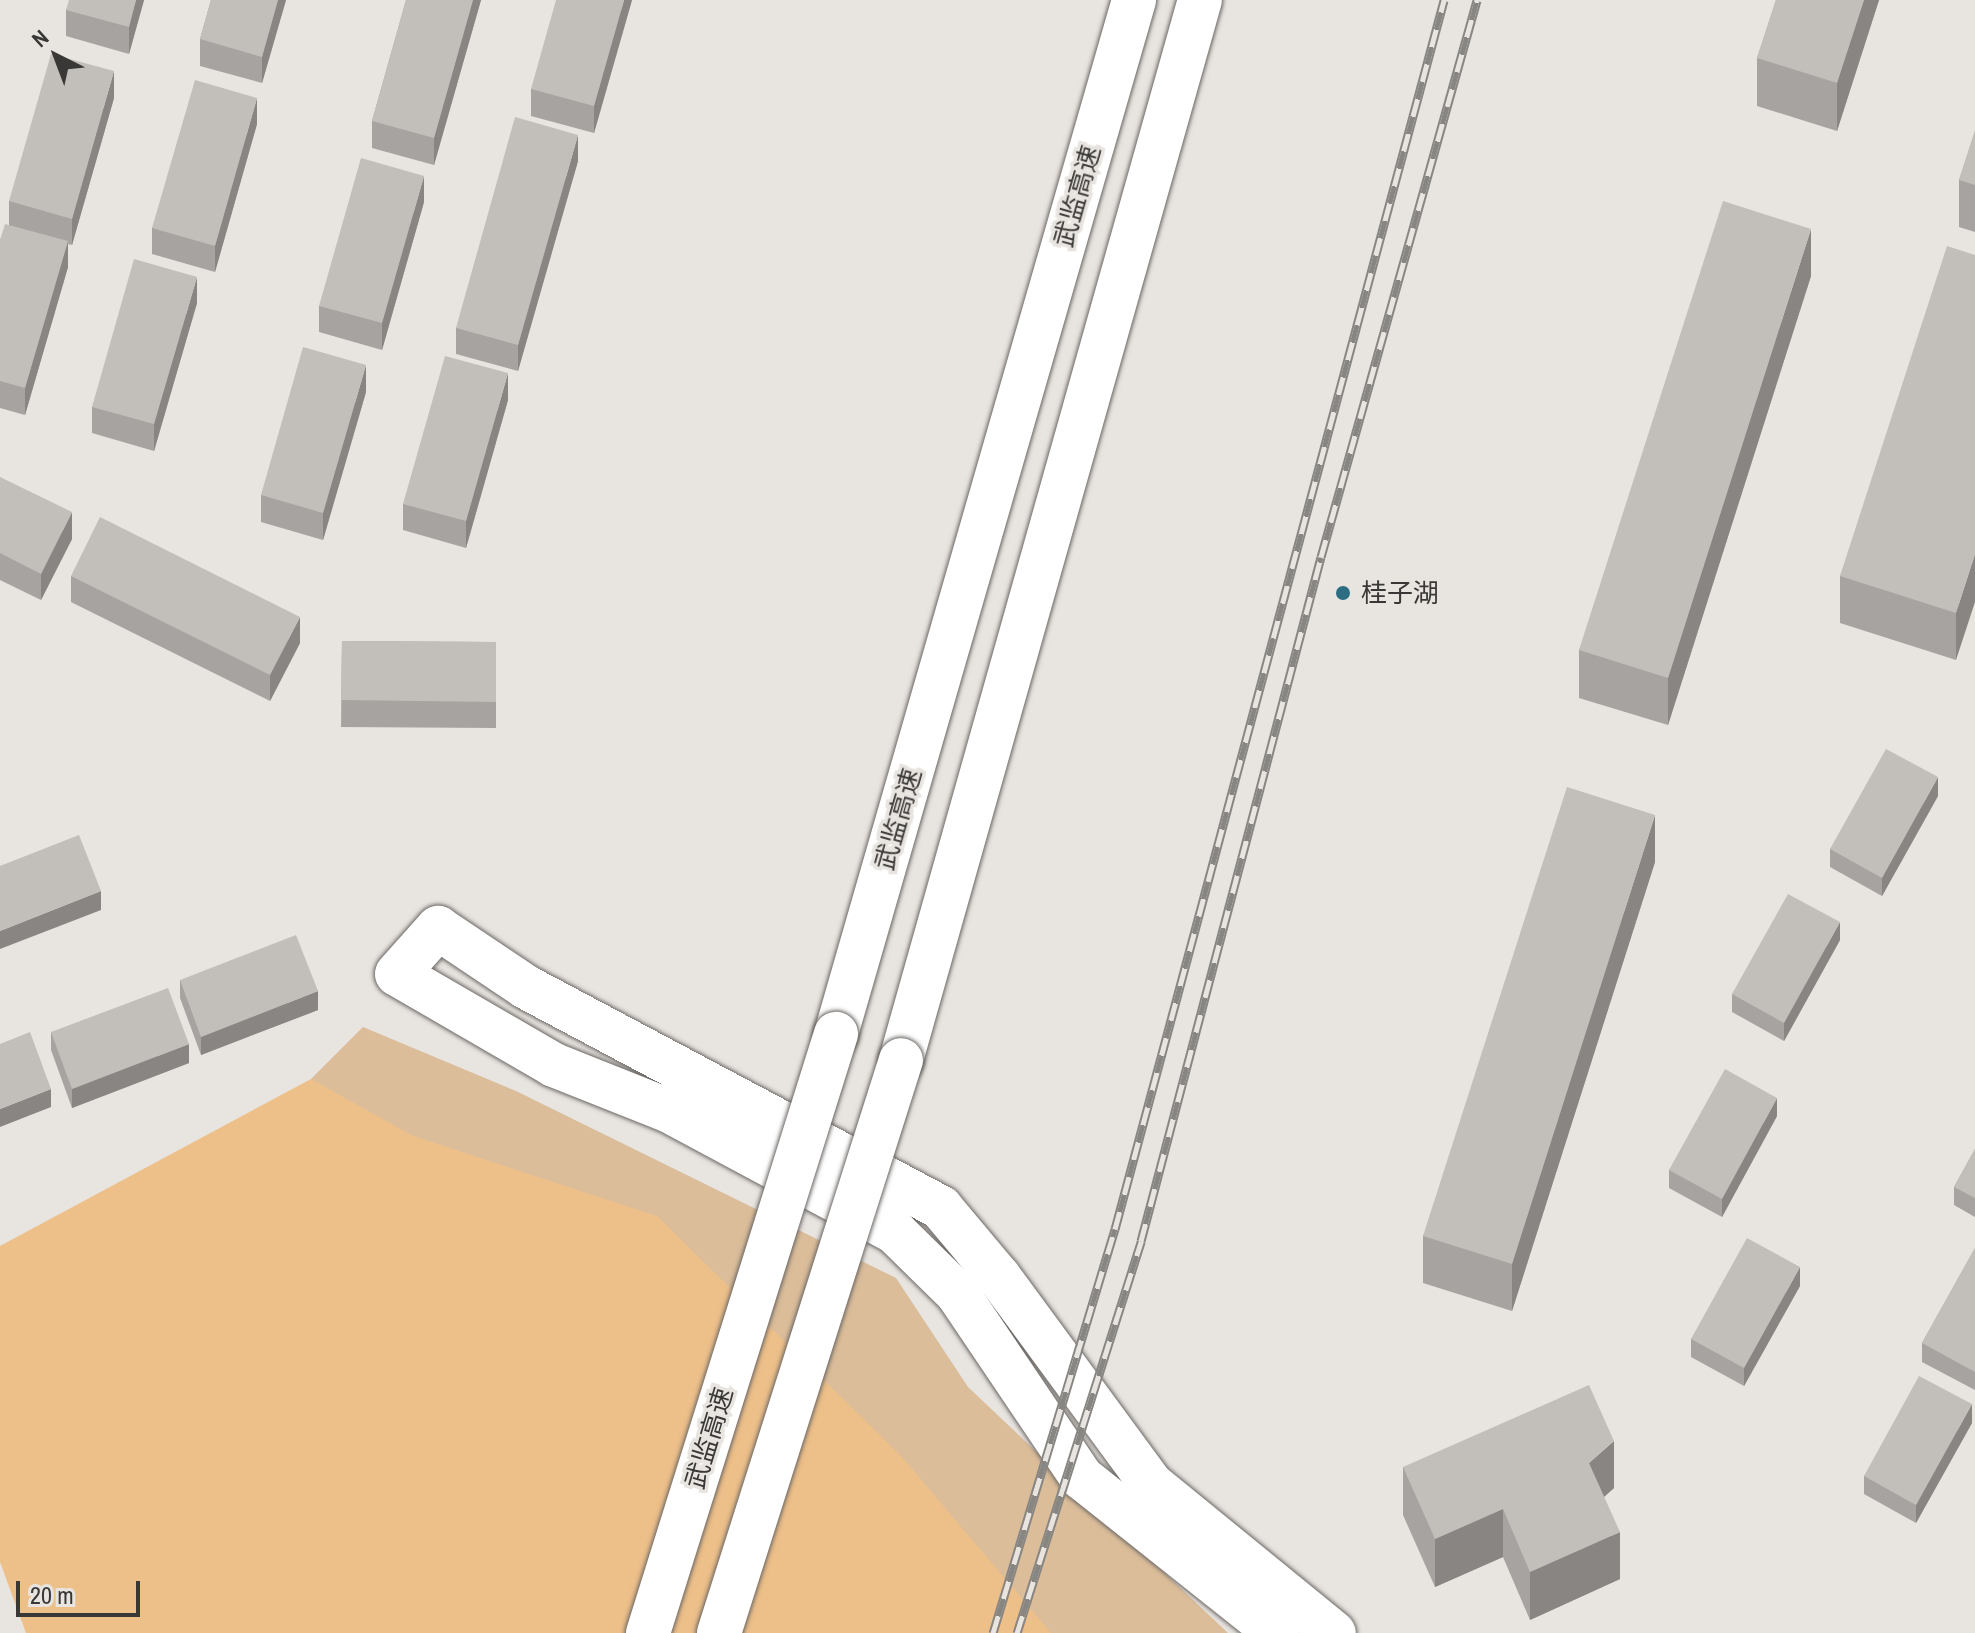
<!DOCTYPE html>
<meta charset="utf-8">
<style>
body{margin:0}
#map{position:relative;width:1975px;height:1633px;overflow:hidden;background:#e8e4e0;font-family:"Archivo Narrow","Noto Sans SC",sans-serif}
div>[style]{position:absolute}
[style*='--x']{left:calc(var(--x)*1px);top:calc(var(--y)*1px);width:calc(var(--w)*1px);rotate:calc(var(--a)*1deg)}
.green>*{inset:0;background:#dbbd9a}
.water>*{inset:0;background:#edbf89}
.roads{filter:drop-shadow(0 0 2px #6b6764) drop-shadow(0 0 2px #6b6764)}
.minor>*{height:44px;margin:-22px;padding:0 22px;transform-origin:22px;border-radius:22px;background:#fff}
.motorway>*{height:44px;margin:-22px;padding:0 22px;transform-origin:22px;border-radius:22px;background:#fff}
.rail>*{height:9px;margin-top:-4.5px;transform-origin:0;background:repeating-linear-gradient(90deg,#e8e4e0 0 18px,#888683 0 36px);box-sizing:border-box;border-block:2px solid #888683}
.bridges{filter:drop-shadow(0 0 2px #6b6764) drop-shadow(0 0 2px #6b6764)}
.motorway-bridge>*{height:44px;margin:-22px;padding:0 22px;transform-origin:22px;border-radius:22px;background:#fff}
.wall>*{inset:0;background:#a7a3a0}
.shaded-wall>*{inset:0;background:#888582}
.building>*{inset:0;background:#c2beba}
.dots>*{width:22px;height:22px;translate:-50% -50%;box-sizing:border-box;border:4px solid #e8e4e0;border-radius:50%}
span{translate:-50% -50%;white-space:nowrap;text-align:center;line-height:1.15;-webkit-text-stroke:7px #e8e4e0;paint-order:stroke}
.street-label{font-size:26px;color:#393836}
.poi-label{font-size:26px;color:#393836}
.left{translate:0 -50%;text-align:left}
.north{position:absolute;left:16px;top:16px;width:80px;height:80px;-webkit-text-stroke:6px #e8e4e0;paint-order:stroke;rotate:318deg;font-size:22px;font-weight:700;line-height:32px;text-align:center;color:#393836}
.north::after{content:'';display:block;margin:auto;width:28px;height:36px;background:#393836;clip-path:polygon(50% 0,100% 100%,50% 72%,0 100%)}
.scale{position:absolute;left:16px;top:1581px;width:124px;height:36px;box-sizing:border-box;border:4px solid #393836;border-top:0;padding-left:10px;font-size:24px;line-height:28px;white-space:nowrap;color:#393836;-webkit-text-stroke:6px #e8e4e0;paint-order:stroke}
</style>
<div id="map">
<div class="green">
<i style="clip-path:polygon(363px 1027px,516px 1091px,896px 1278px,968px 1387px,1228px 1633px,922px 1633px,311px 1079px)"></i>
</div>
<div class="water">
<i style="clip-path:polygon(311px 1079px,413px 1136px,657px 1216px,902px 1457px,1051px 1633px,26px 1633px,0 1562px,0 1246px)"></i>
</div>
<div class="roads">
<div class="minor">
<i style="--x:1277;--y:1633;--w:249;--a:-141.5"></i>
<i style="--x:1082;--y:1478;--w:223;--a:-124"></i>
<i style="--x:957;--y:1293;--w:87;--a:-135.5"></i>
<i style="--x:895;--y:1232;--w:259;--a:-151.8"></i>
<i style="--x:667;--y:1110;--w:122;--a:-158.3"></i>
<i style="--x:554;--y:1065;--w:181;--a:-149.9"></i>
<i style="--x:397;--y:974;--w:62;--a:-48.3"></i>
<i style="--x:438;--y:928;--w:106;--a:33.8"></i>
<i style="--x:526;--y:987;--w:470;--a:28"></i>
<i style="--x:941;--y:1208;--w:90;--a:50"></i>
<i style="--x:999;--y:1277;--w:257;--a:53.7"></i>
<i style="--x:1151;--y:1484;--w:236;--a:39.2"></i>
</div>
<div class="motorway">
<i style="--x:836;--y:1034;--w:1076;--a:-73.92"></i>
<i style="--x:901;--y:1060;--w:1101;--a:-74.25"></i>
</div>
</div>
<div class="rail">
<i style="--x:993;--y:1633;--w:422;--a:-73.2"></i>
<i style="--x:1115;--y:1229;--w:1272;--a:-75.01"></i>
<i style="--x:1017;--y:1633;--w:411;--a:-72.4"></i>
<i style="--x:1141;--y:1241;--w:707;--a:-75.26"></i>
<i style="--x:1321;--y:557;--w:578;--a:-74.35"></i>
</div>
<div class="bridges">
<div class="motorway-bridge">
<i style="--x:648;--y:1633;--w:628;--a:-72.58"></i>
<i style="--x:719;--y:1633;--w:601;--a:-72.38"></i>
</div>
</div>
<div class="wall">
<i style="clip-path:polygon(144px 0,129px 54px,66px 36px,66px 10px)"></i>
<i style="clip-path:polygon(211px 0,286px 0,262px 83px,200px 66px,200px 39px)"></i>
<i style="clip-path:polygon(406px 0,481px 0,434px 165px,372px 148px,372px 121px)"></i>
<i style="clip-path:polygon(632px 0,594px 133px,531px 116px,531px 89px)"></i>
<i style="clip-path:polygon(1776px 0,1879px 0,1837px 131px,1757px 106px,1757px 58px)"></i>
<i style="clip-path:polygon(114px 98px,72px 245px,68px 244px,68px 267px,25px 415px,0 408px,0 240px,9px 225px,9px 201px)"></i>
<i style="clip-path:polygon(257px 124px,215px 272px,152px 254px,152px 228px)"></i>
<i style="clip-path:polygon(1975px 131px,1975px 232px,1959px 227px,1959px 180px)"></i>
<i style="clip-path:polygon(578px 161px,518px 371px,456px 354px,456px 328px)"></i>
<i style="clip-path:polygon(424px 202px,382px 350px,319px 332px,319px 306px)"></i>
<i style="clip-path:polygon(1975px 255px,1956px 660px,1840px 623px,1840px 576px)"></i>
<i style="clip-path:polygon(1811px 276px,1668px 725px,1579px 698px,1579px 650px)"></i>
<i style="clip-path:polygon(197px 303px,154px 451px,92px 433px,92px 407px)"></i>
<i style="clip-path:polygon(366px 392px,323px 540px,261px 522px,261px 495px)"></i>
<i style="clip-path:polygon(508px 400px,466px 548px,403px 530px,403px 504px)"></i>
<i style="clip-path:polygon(0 477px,72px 539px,41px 600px,0 580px)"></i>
<i style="clip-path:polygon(71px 576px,300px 643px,270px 701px,71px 602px)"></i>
<i style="clip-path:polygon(342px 641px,496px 642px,496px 728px,341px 727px)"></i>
<i style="clip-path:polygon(1938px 796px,1882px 896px,1830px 867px,1830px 849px)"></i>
<i style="clip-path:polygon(1655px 862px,1512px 1311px,1423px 1283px,1423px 1236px)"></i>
<i style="clip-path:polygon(1840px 940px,1784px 1041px,1732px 1012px,1732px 994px)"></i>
<i style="clip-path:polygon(180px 980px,318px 1010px,201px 1055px,180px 998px)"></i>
<i style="clip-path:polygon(51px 1032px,189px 1063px,72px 1108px,51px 1050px)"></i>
<i style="clip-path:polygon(1777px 1116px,1722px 1217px,1669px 1188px,1669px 1170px)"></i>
<i style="clip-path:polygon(1975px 1149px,1975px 1217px,1954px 1205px,1954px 1187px)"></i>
<i style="clip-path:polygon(1975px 1248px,1975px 1390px,1922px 1362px,1922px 1343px)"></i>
<i style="clip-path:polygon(1800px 1286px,1744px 1386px,1691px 1357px,1691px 1339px)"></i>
<i style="clip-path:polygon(1972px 1423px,1916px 1523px,1864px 1494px,1864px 1476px)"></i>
<i style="clip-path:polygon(1403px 1467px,1614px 1488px,1604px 1497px,1620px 1579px,1530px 1620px,1503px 1557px,1435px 1587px,1403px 1515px)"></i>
</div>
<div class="shaded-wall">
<i style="clip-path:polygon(136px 0,144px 0,129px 54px,129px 27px)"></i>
<i style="clip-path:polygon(278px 0,286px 0,262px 83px,262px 57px)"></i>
<i style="clip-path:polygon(473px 0,481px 0,434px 165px,434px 138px)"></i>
<i style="clip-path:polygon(624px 0,632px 0,594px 133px,594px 106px)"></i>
<i style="clip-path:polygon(1864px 0,1879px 0,1837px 131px,1837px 83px)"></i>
<i style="clip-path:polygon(114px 71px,114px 98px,72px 245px,72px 219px)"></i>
<i style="clip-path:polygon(257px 98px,257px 124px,215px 272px,215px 246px)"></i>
<i style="clip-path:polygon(578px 135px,578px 161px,518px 371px,518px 345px)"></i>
<i style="clip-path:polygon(424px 176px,424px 202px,382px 350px,382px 323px)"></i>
<i style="clip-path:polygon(1811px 229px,1811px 276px,1668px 725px,1668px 678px)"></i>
<i style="clip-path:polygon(68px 241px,68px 267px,25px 415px,25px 388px)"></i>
<i style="clip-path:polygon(197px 277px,197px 303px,154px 451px,154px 424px)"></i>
<i style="clip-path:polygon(366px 365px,366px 392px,323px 540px,323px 513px)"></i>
<i style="clip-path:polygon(508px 373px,508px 400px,466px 548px,466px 521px)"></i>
<i style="clip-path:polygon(72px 512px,72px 539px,41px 600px,41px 574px)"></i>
<i style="clip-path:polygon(1975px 554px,1975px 602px,1956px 660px,1956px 613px)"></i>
<i style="clip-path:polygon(300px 617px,300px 643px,270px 701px,270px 675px)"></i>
<i style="clip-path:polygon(1938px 777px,1938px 796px,1882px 896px,1882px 878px)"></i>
<i style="clip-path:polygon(1655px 815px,1655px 862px,1512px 1311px,1512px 1264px)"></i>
<i style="clip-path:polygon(101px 891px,101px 910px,0 949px,0 931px)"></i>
<i style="clip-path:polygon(1840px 922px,1840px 940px,1784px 1041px,1784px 1023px)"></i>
<i style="clip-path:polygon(318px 991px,318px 1010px,201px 1055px,201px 1037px)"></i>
<i style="clip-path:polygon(189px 1044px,189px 1063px,72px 1108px,72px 1089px)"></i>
<i style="clip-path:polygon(51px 1089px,51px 1107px,0 1127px,0 1109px)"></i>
<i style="clip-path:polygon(1777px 1098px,1777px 1116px,1722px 1217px,1722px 1199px)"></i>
<i style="clip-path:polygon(1800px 1267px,1800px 1286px,1744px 1386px,1744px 1368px)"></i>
<i style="clip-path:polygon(1972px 1404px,1972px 1423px,1916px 1523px,1916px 1505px)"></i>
<i style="clip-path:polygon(1614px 1441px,1614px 1488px,1589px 1510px,1589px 1463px)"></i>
<i style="clip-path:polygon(1503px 1509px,1503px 1557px,1435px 1587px,1435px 1539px)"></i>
<i style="clip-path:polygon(1620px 1532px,1620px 1579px,1530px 1620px,1530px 1572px)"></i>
</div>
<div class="building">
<i style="clip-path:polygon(69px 0,136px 0,129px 27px,66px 10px)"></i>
<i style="clip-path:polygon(211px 0,278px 0,262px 57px,200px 39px)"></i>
<i style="clip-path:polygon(406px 0,473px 0,434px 138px,372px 121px)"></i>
<i style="clip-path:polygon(556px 0,624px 0,594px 106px,531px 89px)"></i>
<i style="clip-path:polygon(1776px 0,1864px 0,1837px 83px,1757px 58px)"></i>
<i style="clip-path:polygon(51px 54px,114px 71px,72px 219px,9px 201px)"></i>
<i style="clip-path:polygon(195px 80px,257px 98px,215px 246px,152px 228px)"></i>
<i style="clip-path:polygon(515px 117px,578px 135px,518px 345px,456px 328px)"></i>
<i style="clip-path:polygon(1975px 131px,1975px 185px,1959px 180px)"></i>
<i style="clip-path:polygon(361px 158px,424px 176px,382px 323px,319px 306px)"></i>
<i style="clip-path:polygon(1723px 201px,1811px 229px,1668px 678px,1579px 650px)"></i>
<i style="clip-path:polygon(5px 224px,68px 241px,25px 388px,0 381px,0 240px)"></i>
<i style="clip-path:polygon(1947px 246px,1975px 255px,1975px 554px,1956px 613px,1840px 576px)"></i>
<i style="clip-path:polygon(134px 259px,197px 277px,154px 424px,92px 407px)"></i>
<i style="clip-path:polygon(303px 347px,366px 365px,323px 513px,261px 495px)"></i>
<i style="clip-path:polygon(445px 356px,508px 373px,466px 521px,403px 504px)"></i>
<i style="clip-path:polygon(0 477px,72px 512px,41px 574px,0 553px)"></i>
<i style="clip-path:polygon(100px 517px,300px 617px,270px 675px,71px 576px)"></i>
<i style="clip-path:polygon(342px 641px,496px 642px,496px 702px,341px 700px)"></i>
<i style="clip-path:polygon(1886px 749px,1938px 777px,1882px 878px,1830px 849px)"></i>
<i style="clip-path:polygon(1567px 787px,1655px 815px,1512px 1264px,1423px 1236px)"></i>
<i style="clip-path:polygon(79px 835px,101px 891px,0 931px,0 866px)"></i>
<i style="clip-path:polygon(1788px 894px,1840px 922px,1784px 1023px,1732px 994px)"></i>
<i style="clip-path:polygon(296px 935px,318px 991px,201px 1037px,180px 980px)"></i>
<i style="clip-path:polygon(168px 988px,189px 1044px,72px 1089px,51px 1032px)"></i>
<i style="clip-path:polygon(30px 1032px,51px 1089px,0 1109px,0 1044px)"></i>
<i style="clip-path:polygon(1725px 1069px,1777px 1098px,1722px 1199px,1669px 1170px)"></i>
<i style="clip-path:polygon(1975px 1149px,1975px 1198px,1954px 1187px)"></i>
<i style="clip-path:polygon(1747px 1238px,1800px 1267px,1744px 1368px,1691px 1339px)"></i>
<i style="clip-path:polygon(1975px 1248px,1975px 1372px,1922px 1343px)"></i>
<i style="clip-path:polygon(1919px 1376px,1972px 1404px,1916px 1505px,1864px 1476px)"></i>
<i style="clip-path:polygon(1589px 1385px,1614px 1441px,1589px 1463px,1620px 1532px,1530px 1572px,1503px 1509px,1435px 1539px,1403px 1467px)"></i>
</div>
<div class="dots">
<i style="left:1343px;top:593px;background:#2c6e81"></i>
</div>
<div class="street-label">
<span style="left:1077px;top:196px;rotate:-74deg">武监高速</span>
<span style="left:898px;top:819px;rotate:-74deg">武监高速</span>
<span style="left:709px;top:1438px;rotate:-73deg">武监高速</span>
</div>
<div class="poi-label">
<span class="left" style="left:1361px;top:593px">桂子湖</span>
</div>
<div class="north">N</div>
<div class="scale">20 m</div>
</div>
